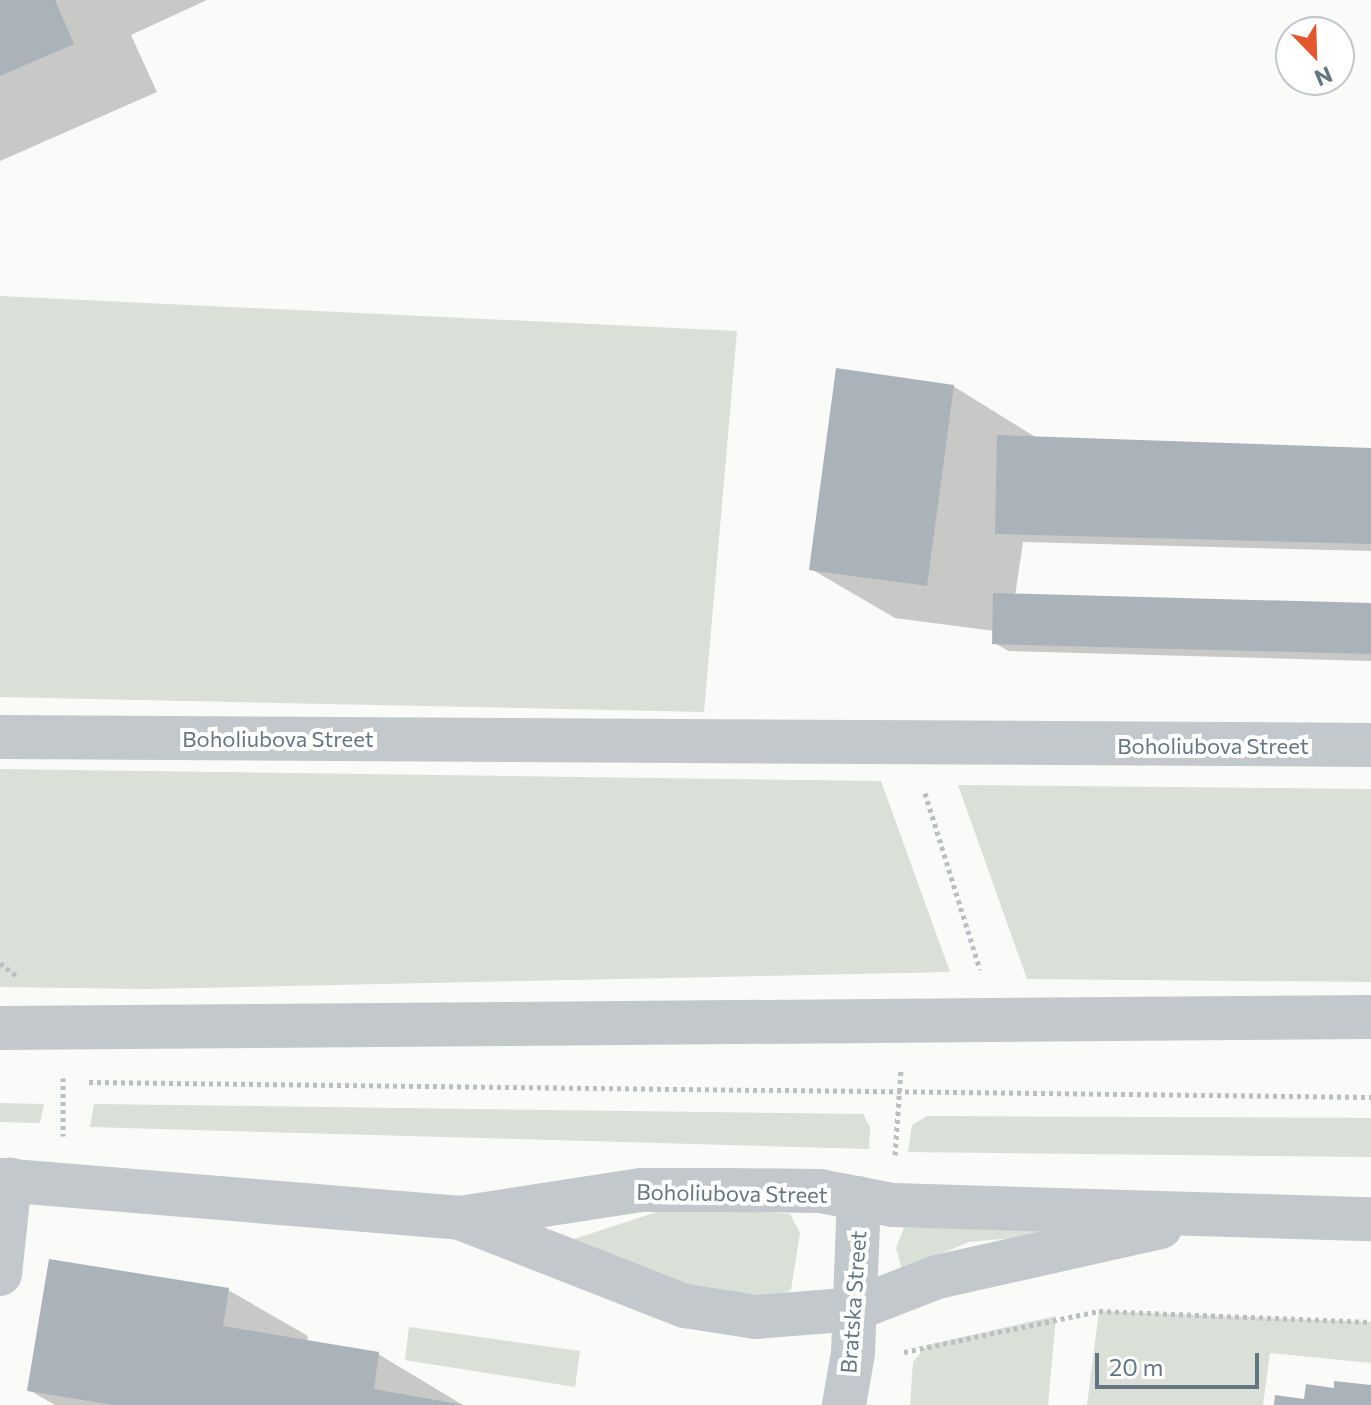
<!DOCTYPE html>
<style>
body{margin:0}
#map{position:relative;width:1371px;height:1405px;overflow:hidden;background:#fafaf8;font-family:Commissioner,sans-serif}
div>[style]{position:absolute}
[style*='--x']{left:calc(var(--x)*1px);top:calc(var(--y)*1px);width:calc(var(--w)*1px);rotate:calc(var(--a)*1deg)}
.green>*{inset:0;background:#dadfd7}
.shadow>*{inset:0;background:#0003}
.building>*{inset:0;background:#aab3b9}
.path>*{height:5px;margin-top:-2.5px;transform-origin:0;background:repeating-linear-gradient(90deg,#bbbfc2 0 4px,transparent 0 8px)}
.minor>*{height:44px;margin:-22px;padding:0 22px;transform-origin:22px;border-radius:22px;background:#c3c8cc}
span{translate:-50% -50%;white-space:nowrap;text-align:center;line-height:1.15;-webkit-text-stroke:8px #fff;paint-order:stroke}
.street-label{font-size:22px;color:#657683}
.north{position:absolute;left:1275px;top:16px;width:80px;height:80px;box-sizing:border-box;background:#fff;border:2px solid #c1c8cd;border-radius:50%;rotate:157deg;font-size:22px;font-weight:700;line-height:32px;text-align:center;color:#657683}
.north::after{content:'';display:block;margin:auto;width:28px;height:36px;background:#e4572e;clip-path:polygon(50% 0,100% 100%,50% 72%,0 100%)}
.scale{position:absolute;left:1095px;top:1353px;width:164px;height:36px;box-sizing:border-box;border:4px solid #657683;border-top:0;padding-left:10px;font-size:24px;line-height:28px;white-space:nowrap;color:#657683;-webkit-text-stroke:6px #fff;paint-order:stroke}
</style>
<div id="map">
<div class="green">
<i style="clip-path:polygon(0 296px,737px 331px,704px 712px,0 697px)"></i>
<i style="clip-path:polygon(0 769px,881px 781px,950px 972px,146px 989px,0 987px)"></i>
<i style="clip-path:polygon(958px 785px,1371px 789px,1371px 982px,1027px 979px)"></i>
<i style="clip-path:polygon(0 1103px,44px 1104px,40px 1123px,0 1122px)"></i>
<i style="clip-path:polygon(94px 1104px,863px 1114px,870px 1127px,869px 1149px,90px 1127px)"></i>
<i style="clip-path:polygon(927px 1116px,1371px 1118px,1371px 1157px,908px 1152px,912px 1125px)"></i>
<i style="clip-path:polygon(675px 1206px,790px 1214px,800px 1233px,791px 1290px,780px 1295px,665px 1293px,565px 1242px)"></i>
<i style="clip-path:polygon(904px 1228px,927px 1227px,1044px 1228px,1044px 1235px,969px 1242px,902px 1270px,896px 1248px)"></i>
<i style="clip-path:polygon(1099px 1311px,1371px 1322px,1371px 1363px,1270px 1353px,1263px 1405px,1087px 1405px)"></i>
<i style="clip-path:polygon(1056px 1316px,1048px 1405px,910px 1405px,913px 1362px,927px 1345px)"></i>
<i style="clip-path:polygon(409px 1327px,580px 1351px,575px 1387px,405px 1360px)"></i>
</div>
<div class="shadow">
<i style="clip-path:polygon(0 0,207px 0,131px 35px,157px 92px,0 161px)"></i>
<i style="clip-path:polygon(953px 386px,1037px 438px,1371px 450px,1371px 551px,1023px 542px,1015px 596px,1371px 605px,1371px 661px,1009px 651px,994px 643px,994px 631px,895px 618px,811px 569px)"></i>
<i style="clip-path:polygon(228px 1290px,308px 1336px,307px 1342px,378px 1354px,463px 1405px,55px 1405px,29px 1390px)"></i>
</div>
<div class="building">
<i style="clip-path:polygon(0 0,55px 0,74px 44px,0 76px)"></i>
<i style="clip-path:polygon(836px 368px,954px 385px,927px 586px,809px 570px)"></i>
<i style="clip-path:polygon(997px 435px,1371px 448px,1371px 544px,995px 534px)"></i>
<i style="clip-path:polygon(993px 593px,1371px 603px,1371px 654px,992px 644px)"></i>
<i style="clip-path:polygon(49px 1259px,229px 1288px,223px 1326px,379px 1352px,374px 1389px,464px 1405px,114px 1405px,27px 1391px)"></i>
<i style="clip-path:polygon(1334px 1381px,1371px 1385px,1371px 1405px,1274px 1405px,1275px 1395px,1304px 1399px,1306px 1384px,1334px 1388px)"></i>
</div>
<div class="path">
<i style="--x:925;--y:793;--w:185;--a:72.7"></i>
<i style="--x:0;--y:963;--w:23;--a:38"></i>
<i style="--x:63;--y:1078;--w:58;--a:90"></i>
<i style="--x:89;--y:1082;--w:1282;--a:0.67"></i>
<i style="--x:895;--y:1155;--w:86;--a:-86"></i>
<i style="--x:904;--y:1352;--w:199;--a:-11.9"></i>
<i style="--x:1099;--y:1311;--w:272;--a:2.3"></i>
</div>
<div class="minor">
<i style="--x:0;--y:737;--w:1371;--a:0.33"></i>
<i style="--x:0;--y:1028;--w:1371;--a:-0.46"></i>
<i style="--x:0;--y:1180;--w:462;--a:4.7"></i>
<i style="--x:460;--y:1218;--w:183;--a:-8.8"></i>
<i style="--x:641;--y:1190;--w:86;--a:0"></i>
<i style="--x:727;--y:1190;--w:93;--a:0.6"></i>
<i style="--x:820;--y:1191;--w:74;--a:10.9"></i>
<i style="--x:893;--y:1205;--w:478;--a:1.7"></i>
<i style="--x:460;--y:1218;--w:242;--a:21.4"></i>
<i style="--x:685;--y:1306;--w:72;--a:8.8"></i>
<i style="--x:756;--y:1317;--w:99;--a:-4.6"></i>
<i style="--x:855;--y:1309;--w:88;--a:-21.3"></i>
<i style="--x:937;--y:1277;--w:229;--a:-12.6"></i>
<i style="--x:0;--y:1274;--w:95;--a:-83.9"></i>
<i style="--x:844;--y:1405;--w:53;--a:-80.2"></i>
<i style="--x:853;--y:1353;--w:155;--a:-87.8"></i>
</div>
<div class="street-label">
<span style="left:278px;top:739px">Boholiubova Street</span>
<span style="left:1213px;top:746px">Boholiubova Street</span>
<span style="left:732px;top:1193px;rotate:1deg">Boholiubova Street</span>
<span style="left:853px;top:1302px;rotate:-86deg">Bratska Street</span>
</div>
<div class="north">N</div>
<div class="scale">20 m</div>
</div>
